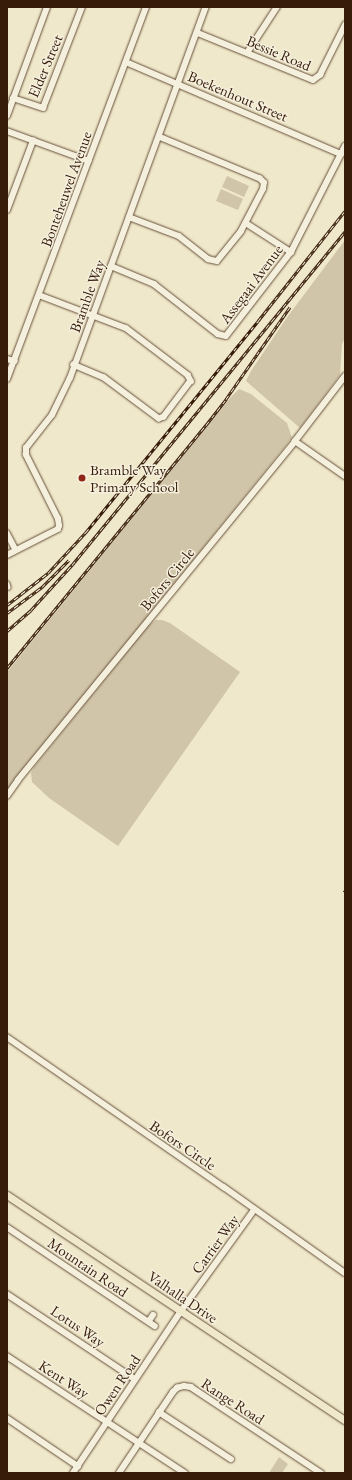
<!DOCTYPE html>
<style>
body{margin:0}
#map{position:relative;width:352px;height:1480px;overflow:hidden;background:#f0e8ca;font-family:"EB Garamond",serif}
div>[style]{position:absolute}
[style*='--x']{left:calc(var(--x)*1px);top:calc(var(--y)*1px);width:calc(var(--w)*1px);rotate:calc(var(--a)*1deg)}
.green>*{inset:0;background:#d1c5a9}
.roads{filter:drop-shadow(0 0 1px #654f3a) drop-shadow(0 0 1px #654f3a)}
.minor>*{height:5.5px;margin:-2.75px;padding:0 2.75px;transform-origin:2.75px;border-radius:2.75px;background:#f5f0dd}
.major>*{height:7px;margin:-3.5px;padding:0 3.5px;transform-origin:3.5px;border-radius:3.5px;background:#f0e8ca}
.rail>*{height:3px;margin-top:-1.5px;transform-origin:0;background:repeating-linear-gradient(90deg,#f5f0dd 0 4.5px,#371c0a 0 9px);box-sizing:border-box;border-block:1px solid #371c0a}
.dots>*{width:11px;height:11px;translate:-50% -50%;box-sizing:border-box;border:2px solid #f5f0dd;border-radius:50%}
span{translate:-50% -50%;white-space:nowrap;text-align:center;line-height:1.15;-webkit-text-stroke:3px #f5f0dd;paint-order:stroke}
.street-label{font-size:15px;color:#371c0a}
.poi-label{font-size:15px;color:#371c0a}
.left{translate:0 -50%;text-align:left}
.frame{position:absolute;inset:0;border:8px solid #371c0a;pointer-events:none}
</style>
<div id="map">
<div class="green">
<i style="clip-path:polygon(227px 176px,249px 186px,244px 197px,222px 187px)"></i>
<i style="clip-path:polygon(221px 189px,243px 199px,238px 210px,216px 201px)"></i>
<i style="clip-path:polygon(345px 240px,345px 338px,342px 344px,340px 375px,300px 428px,246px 381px,251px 371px,288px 316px)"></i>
<i style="clip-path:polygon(239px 389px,251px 394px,287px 423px,292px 438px,7px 790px,7px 672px,230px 398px)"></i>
<i style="clip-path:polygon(156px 620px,162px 620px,170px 623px,240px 672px,118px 846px,49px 798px,32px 782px,31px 773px,34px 767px,147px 627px)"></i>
<i style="clip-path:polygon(279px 1457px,288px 1464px,282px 1473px,269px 1473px)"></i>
</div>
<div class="roads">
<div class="minor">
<i style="--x:198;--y:33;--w:124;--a:22.2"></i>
<i style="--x:313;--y:80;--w:9;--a:-36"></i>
<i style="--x:320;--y:75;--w:56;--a:-63.4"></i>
<i style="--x:247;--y:53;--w:55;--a:-56.9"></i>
<i style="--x:126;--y:62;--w:234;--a:23.2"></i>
<i style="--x:13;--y:98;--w:32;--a:18"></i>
<i style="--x:43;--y:108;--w:108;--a:-68.9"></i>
<i style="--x:7;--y:116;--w:116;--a:-69.8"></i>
<i style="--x:7;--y:131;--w:87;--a:20.1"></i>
<i style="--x:7;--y:210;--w:74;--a:-69.4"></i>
<i style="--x:129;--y:217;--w:53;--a:20.8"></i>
<i style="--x:179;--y:236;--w:37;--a:38"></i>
<i style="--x:208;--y:259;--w:9;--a:13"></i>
<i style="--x:217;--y:261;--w:38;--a:-51"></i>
<i style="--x:241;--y:231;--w:47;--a:-62.4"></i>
<i style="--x:263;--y:189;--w:6;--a:-81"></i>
<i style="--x:264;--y:183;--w:6;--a:-135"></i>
<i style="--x:260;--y:179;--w:109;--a:-157.4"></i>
<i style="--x:246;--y:223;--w:54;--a:32.8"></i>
<i style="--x:111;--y:266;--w:47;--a:22.7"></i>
<i style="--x:154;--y:284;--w:81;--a:38"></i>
<i style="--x:218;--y:334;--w:8;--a:14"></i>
<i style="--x:226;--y:336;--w:106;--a:-52.3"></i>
<i style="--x:291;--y:252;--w:119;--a:-63"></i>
<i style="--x:39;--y:295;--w:93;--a:20.8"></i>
<i style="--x:126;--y:328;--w:78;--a:37.2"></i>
<i style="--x:188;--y:375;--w:7;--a:63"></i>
<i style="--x:191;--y:381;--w:45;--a:126.9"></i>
<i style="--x:164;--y:417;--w:5;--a:158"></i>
<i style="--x:159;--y:419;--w:69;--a:-143.3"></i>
<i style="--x:104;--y:378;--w:33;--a:-157"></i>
<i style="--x:7;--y:359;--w:8;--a:14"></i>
<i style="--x:7;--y:379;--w:397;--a:-69.5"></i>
<i style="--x:295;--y:441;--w:61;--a:35"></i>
<i style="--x:7;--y:533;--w:19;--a:62"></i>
<i style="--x:7;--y:555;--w:57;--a:-27"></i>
<i style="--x:58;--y:529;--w:3;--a:-72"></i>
<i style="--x:59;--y:526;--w:7;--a:-98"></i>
<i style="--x:58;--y:519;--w:72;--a:-116.6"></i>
<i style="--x:26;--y:455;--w:7;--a:-90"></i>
<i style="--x:26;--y:448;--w:42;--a:-51.8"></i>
<i style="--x:52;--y:415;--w:41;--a:-64.1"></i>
<i style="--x:70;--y:378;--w:395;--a:-69.9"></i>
<i style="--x:7;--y:584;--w:3;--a:72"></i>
<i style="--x:7;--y:796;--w:19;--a:-55"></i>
<i style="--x:18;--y:780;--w:438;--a:-50.7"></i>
<i style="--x:295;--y:441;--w:82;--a:-52.4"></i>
<i style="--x:7;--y:1037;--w:264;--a:34.7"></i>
<i style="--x:224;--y:1187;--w:148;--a:35.4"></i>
<i style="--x:7;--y:1227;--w:178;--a:33.8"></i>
<i style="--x:7;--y:1294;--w:154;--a:33.6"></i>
<i style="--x:149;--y:1321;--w:7;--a:-56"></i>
<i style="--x:7;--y:1356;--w:213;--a:33.3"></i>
<i style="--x:159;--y:1412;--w:86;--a:33.1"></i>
<i style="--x:7;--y:1418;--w:86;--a:34.1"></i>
<i style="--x:73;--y:1473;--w:195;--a:-56.3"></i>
<i style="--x:181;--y:1311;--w:125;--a:-54.1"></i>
<i style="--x:119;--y:1473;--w:97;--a:-56.3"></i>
<i style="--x:173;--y:1392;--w:6;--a:-45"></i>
<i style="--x:177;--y:1388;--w:7;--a:-16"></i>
<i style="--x:184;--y:1386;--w:7;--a:8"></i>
<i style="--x:191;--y:1387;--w:156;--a:33.5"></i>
</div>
<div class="major">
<i style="--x:7;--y:1195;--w:406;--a:33.7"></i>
</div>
</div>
<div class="rail">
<i style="--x:7;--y:605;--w:52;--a:-38"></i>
<i style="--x:48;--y:573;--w:56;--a:-47.2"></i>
<i style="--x:86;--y:532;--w:272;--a:-50.8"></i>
<i style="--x:258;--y:321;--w:140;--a:-51.7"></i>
<i style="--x:7;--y:613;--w:44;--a:-36.6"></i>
<i style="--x:42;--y:587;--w:38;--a:-45"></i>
<i style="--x:7;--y:631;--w:32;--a:-41"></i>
<i style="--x:31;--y:610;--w:61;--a:-47.7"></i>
<i style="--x:72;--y:565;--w:431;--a:-50.7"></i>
<i style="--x:7;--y:668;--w:314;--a:-50.7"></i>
<i style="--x:206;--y:425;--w:33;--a:-52"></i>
<i style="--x:226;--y:399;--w:112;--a:-55.2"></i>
<i style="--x:344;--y:890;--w:1;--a:45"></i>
</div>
<div class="dots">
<i style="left:82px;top:478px;background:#8f2418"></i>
</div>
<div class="street-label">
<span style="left:279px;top:53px;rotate:23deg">Bessie Road</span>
<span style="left:45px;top:66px;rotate:-67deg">Elder Street</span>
<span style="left:238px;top:96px;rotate:23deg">Boekenhout Street</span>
<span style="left:66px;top:189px;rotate:-70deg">Bonteheuwel Avenue</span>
<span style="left:251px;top:284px;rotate:-53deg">Assegaai Avenue</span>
<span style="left:87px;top:296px;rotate:-70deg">Bramble Way</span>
<span style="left:167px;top:579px;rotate:-51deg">Bofors Circle</span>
<span style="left:183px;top:1145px;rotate:34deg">Bofors Circle</span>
<span style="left:215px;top:1244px;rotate:-54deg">Carrier Way</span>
<span style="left:88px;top:1267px;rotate:34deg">Mountain Road</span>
<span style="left:183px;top:1297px;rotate:34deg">Valhalla Drive</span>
<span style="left:78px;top:1326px;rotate:34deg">Lotus Way</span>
<span style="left:64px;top:1379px;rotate:33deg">Kent Way</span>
<span style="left:117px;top:1385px;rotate:-56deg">Owen Road</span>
<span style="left:233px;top:1401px;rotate:33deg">Range Road</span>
</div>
<div class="poi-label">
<span class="left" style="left:90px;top:478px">Bramble Way<br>Primary School</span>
</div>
<div class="frame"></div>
</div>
